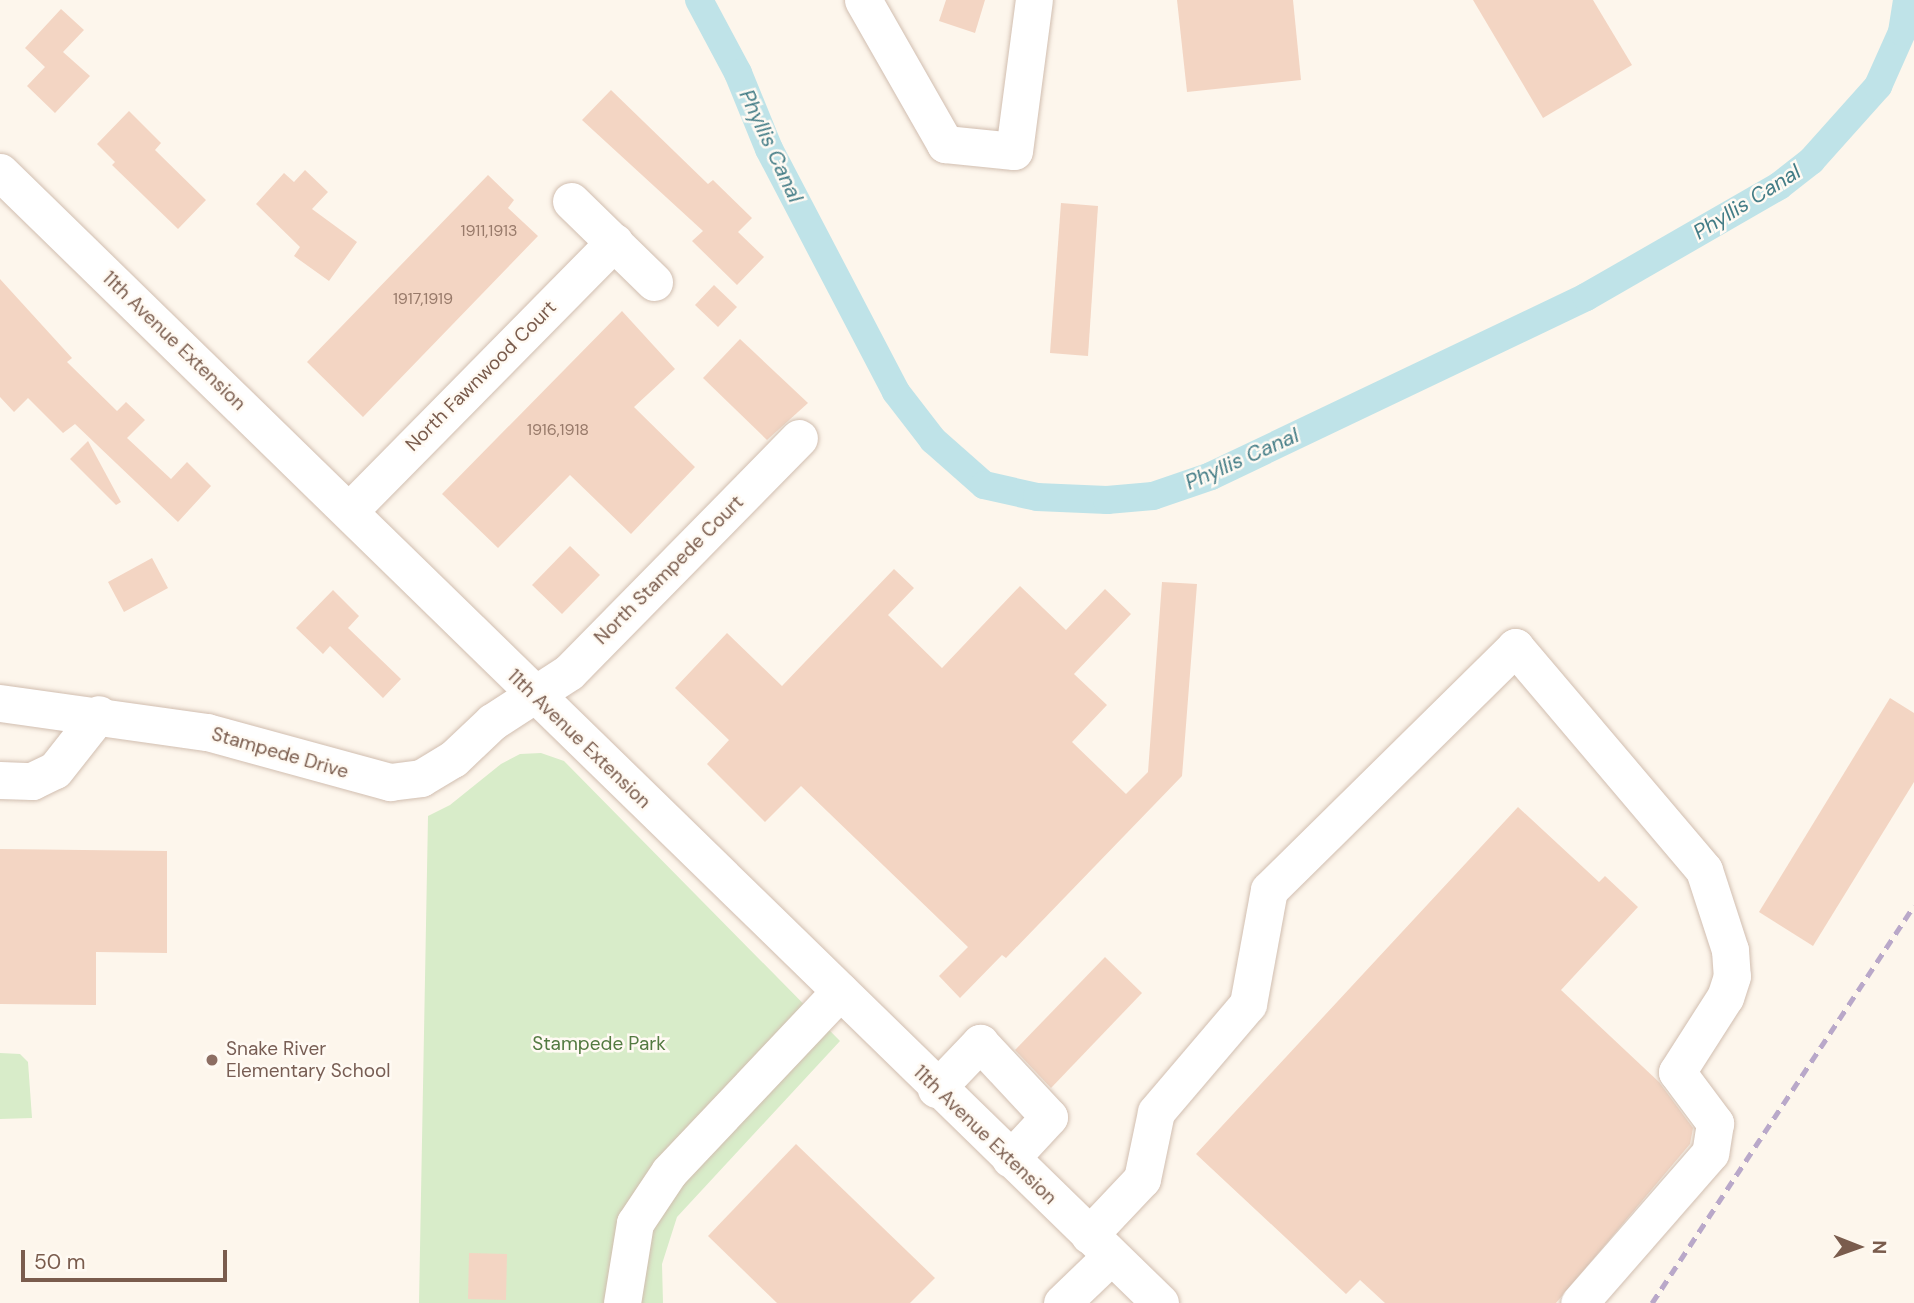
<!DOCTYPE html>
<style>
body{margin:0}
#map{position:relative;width:1914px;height:1303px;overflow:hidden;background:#fdf6ec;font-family:"DM Sans",sans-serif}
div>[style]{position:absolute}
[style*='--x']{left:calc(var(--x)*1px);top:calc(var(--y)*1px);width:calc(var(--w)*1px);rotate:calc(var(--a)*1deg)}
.green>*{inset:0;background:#d8ecc9}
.canal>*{height:28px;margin:-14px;padding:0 14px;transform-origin:14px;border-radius:14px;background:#bfe3e8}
.building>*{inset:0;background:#f3d5c3}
.roads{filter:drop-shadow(0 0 2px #d1beb0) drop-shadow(0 0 2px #d1beb0)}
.minor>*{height:37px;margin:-18.5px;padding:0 18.5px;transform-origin:18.5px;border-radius:18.5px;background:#fff}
.rail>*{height:5px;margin-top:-2.5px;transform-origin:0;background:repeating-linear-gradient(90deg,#b9a8c9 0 10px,transparent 0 17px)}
.dots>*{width:19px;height:19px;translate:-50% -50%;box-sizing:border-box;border:4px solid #fffaf3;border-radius:50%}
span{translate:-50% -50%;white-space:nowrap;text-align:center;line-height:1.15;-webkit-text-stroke:5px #fffaf3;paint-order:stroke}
.number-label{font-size:16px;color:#987a6a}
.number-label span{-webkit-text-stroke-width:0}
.street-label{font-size:19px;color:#7a5c4d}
.park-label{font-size:19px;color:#537a41}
.education-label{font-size:19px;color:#785e54}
.left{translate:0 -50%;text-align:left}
.water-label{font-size:21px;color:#437c86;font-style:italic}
.north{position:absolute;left:1823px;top:1212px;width:70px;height:70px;-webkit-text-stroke:5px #fffaf3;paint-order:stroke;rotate:91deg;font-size:19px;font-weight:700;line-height:28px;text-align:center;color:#7a5c4d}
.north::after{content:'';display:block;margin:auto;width:24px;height:32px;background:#7a5c4d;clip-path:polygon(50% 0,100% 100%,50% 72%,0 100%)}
.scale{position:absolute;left:21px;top:1250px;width:206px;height:32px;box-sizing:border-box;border:4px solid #7a5c4d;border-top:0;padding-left:9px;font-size:21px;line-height:24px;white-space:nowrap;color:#7a5c4d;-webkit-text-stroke:5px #fffaf3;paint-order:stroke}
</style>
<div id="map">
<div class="green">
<i style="clip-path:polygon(541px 753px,564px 761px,840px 1041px,677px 1217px,662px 1264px,663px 1303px,419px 1303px,428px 816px,450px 805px,501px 764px,520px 754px)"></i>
<i style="clip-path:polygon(0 1053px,20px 1054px,28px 1062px,32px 1118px,0 1119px)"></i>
</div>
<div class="canal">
<i style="--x:699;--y:0;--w:83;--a:61.9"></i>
<i style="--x:738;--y:73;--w:82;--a:67.8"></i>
<i style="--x:769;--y:149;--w:274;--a:62.4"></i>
<i style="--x:896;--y:392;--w:61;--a:52.4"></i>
<i style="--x:933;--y:440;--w:68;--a:41.4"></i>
<i style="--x:984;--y:485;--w:54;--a:12.8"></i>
<i style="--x:1037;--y:497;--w:70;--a:2.5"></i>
<i style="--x:1107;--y:500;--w:46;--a:-5"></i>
<i style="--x:1153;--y:496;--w:61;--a:-19"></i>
<i style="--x:1211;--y:476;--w:416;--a:-25.5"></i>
<i style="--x:1586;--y:297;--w:223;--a:-29.9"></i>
<i style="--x:1779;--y:186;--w:41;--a:-38"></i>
<i style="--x:1811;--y:161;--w:101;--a:-48.2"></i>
<i style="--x:1878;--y:86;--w:59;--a:-66"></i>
<i style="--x:1902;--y:32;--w:32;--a:-81"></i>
</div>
<div class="building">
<i style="clip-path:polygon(946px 0,985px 0,975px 33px,939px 21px)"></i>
<i style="clip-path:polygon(1177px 0,1293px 0,1301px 80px,1187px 92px)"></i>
<i style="clip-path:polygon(1473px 0,1593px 0,1632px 65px,1543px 118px)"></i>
<i style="clip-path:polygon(61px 9px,84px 30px,63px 52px,90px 76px,55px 113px,27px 86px,45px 67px,25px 48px)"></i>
<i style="clip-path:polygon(611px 90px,708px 184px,713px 180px,752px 218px,738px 232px,764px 257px,737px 285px,692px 241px,703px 231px,582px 120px)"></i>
<i style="clip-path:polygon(129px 111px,161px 143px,155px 150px,206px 200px,178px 229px,112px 165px,115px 162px,97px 144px)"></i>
<i style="clip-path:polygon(305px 170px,328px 192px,312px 209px,357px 242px,329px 281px,294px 256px,300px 247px,256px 204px,284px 173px,294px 182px)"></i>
<i style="clip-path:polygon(488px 175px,514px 200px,508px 208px,538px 236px,363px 417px,307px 362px)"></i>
<i style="clip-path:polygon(1061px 203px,1098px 206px,1088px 356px,1050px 353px)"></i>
<i style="clip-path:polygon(0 279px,72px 358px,67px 362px,117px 411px,126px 402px,145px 420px,127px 438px,171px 479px,187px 462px,211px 486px,178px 522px,75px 424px,63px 433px,28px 398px,14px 412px,0 397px)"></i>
<i style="clip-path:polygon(714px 285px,737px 307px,718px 327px,695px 305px)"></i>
<i style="clip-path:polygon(622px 311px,675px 369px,634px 407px,695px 467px,631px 534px,570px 475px,498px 548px,442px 494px)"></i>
<i style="clip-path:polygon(740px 339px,808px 403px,767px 440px,703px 378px)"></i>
<i style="clip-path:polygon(88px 441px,121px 502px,116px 505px,70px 459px)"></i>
<i style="clip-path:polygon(570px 546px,600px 575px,562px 614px,532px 585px)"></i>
<i style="clip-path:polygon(152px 558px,168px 588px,124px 612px,108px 582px)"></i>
<i style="clip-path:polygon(894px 569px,914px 588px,888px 615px,942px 668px,1020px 586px,1066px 630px,1105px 589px,1131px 614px,1074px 674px,1107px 705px,1072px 742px,1126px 794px,1148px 772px,1162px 582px,1197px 584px,1182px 776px,1006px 958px,1002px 955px,960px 998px,939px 976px,968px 947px,801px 786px,765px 822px,707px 764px,729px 740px,675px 688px,727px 633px,782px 686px)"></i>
<i style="clip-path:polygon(333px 590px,359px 616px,348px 628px,401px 679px,383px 698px,330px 646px,323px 654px,296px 628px)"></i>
<i style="clip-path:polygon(1890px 698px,1914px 713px,1914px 782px,1813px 946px,1759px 912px)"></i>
<i style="clip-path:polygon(1518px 807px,1599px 882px,1605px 876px,1638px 907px,1561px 990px,1659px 1082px,1693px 1128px,1690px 1144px,1556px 1303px,1385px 1303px,1360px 1280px,1346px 1294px,1196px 1154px)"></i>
<i style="clip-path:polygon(0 849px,167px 851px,167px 953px,96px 952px,96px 1005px,0 1004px)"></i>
<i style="clip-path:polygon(1105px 957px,1142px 993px,1051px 1088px,1015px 1050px)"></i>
<i style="clip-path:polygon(796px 1144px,935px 1278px,910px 1303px,777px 1303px,708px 1236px)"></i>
<i style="clip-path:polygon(469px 1253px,507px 1254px,506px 1300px,468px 1299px)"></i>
</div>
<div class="roads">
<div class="minor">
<i style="--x:863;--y:0;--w:166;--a:60.3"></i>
<i style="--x:945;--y:144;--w:69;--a:5.8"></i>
<i style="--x:1014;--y:151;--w:152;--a:-82.5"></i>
<i style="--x:0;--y:172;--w:1620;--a:44.27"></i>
<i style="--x:571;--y:201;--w:116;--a:44.3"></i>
<i style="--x:349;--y:511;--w:378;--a:-45.4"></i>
<i style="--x:0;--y:703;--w:209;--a:8"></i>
<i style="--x:207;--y:732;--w:190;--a:15.3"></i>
<i style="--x:390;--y:782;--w:31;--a:-7"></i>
<i style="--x:421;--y:778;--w:37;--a:-31"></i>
<i style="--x:453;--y:759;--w:54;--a:-43.5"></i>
<i style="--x:492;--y:722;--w:92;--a:-33"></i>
<i style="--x:569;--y:672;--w:328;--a:-45.5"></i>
<i style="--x:0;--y:780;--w:32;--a:2"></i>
<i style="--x:32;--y:781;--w:25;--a:-26"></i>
<i style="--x:55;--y:770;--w:71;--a:-51.8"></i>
<i style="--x:936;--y:1089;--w:64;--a:-46.3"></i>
<i style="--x:980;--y:1043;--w:101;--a:47"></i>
<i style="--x:1049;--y:1117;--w:57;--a:132.9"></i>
<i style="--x:1089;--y:1235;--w:77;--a:-46.6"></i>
<i style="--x:1142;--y:1179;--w:68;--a:-78.2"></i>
<i style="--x:1156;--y:1112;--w:142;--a:-49.6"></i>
<i style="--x:1248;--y:1004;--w:116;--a:-79.6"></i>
<i style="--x:1269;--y:890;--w:346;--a:-44.6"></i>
<i style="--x:1515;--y:647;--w:292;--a:49.7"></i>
<i style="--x:1704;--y:870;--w:84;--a:72"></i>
<i style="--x:1730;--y:950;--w:26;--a:86"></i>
<i style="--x:1732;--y:976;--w:22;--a:108"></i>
<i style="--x:1725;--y:997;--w:89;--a:122.6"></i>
<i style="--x:1677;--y:1072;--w:64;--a:53.3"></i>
<i style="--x:1715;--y:1123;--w:30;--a:99"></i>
<i style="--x:1710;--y:1153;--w:199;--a:131.1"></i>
<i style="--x:622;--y:1303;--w:81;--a:-80.8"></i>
<i style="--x:635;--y:1223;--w:61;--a:-56.3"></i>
<i style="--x:669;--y:1172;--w:249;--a:-46.6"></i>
<i style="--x:1062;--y:1303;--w:68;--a:-43.8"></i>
</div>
</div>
<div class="rail">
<i style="--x:1652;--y:1303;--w:476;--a:-56.6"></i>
</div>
<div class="dots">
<i style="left:212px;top:1060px;background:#8d6e63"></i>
</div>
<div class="number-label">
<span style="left:489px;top:231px">1911,1913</span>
<span style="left:423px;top:299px">1917,1919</span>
<span style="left:558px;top:430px">1916,1918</span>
</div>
<div class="street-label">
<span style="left:174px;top:341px;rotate:44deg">11th Avenue Extension</span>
<span style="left:481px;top:376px;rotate:-45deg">North Fawnwood Court</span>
<span style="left:669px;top:570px;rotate:-45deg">North Stampede Court</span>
<span style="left:579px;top:739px;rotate:44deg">11th Avenue Extension</span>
<span style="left:280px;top:753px;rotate:16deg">Stampede Drive</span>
<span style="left:985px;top:1135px;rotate:44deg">11th Avenue Extension</span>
</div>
<div class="park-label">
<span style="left:599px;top:1044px">Stampede Park</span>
</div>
<div class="education-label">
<span class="left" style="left:226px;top:1060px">Snake River<br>Elementary School</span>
</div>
<div class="water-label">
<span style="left:771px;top:146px;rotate:65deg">Phyllis Canal</span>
<span style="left:1747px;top:202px;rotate:-32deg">Phyllis Canal</span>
<span style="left:1242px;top:459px;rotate:-24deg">Phyllis Canal</span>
</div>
<div class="north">N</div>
<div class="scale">50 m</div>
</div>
